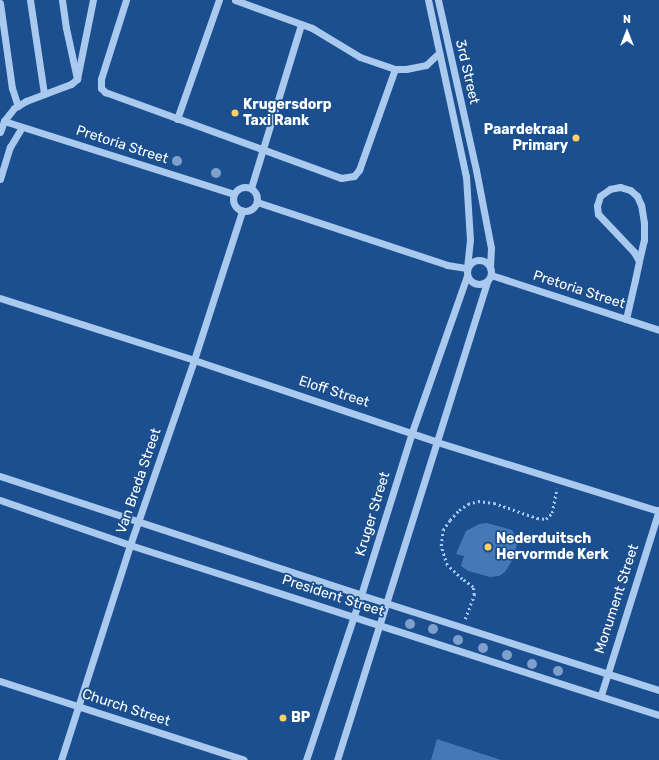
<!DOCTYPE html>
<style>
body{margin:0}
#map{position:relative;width:659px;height:760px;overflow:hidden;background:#1b4f8f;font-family:Rubik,sans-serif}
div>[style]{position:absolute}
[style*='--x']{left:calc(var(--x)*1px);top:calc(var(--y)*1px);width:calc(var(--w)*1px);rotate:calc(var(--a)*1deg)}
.building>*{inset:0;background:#4478b7}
.path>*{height:2.5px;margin-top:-1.25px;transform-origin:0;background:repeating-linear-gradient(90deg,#a9c9ee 0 2px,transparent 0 5px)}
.minor>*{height:7px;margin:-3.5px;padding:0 3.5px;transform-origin:3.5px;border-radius:3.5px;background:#a9c9ee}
.minor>.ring{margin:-3.5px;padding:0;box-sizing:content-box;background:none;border:7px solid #a9c9ee;border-radius:50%}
.trees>*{width:10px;height:10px;margin:-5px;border-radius:50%;background:#7ea0ca}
.dots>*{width:11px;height:11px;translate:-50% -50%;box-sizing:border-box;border:2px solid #1b4f8f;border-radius:50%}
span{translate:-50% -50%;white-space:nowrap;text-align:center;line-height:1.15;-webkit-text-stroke:3.5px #1b4f8f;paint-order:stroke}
.street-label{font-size:14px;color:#fff}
.poi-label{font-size:14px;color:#fff;font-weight:700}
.left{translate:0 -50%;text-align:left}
.right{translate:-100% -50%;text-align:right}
.north{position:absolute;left:607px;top:12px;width:40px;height:40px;-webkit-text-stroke:3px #1b4f8f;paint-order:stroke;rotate:0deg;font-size:11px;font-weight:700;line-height:16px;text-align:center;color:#fff}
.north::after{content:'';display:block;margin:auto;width:14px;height:18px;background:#fff;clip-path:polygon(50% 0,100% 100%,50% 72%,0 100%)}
</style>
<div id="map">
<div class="building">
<i style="clip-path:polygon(487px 523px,512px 530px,518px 541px,513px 559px,505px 572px,499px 576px,490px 577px,468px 571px,461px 566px,464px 556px,456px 554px,466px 531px,479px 524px)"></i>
<i style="clip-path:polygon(437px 739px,501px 760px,431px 760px)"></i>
</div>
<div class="path">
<i style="--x:465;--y:619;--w:26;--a:-69"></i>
<i style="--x:474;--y:595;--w:8;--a:-97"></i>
<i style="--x:473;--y:587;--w:14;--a:-144"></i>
<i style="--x:462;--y:579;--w:21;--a:-137"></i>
<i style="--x:447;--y:565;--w:20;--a:-108"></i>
<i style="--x:441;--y:546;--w:16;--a:-83"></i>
<i style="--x:443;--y:530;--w:12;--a:-55"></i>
<i style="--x:450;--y:520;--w:13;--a:-48"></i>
<i style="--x:459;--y:510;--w:11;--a:-34"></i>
<i style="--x:468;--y:504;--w:10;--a:-17"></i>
<i style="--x:478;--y:501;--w:16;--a:7"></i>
<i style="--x:494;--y:503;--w:46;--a:19.2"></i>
<i style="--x:537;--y:518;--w:9;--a:6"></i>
<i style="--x:546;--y:519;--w:8;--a:-45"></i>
<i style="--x:552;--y:513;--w:25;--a:-79"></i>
</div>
<div class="minor">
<i style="--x:30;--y:0;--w:95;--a:81.5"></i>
<i style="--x:62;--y:0;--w:28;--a:82"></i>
<i style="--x:66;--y:28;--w:52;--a:77.8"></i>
<i style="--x:126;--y:0;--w:83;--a:107.6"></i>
<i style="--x:101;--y:79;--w:9;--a:90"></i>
<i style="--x:101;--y:88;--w:6;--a:45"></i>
<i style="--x:105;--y:92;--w:251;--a:20"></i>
<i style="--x:341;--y:178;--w:13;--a:-9"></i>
<i style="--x:354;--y:176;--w:8;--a:-50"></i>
<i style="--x:359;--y:170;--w:107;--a:-70.4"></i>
<i style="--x:235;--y:0;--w:82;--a:20"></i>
<i style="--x:312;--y:28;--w:56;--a:31.1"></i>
<i style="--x:360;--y:57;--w:37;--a:19"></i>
<i style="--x:395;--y:69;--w:11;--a:0"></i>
<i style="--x:406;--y:69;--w:20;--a:-11"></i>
<i style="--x:426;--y:65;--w:18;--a:-43"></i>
<i style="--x:438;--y:0;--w:174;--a:77.4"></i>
<i style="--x:476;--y:170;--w:79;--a:79.1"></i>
<i style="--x:491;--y:248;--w:19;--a:93"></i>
<i style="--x:0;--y:3;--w:86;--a:82"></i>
<i style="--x:12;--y:88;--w:19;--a:72"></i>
<i style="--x:177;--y:119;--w:126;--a:-70.6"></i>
<i style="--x:4;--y:121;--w:241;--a:17.6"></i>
<i style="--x:0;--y:132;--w:12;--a:-70"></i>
<i style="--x:4;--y:121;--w:16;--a:-52"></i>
<i style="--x:14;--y:108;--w:14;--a:-30"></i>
<i style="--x:26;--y:101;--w:48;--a:-20.7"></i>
<i style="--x:71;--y:84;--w:8;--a:-40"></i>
<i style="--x:77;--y:79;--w:81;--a:-78.6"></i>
<i style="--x:0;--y:179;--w:34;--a:-73"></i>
<i style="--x:10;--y:147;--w:23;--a:-59"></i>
<i class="ring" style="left:233px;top:187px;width:17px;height:17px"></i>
<i style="--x:251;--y:188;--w:171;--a:-73"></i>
<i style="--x:257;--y:202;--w:200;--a:18.3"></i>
<i style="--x:447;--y:265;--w:20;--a:9"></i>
<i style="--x:467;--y:268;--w:28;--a:-84"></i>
<i style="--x:470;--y:240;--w:63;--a:-93.6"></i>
<i style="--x:466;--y:177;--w:181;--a:-102.1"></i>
<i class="ring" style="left:467px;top:260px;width:17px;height:17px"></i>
<i style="--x:491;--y:275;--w:177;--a:18.1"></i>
<i style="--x:0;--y:298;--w:204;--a:17.7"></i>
<i style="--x:194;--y:360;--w:256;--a:18.6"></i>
<i style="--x:437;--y:442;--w:232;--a:17.3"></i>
<i style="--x:626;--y:319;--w:40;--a:-77"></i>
<i style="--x:635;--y:280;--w:19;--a:-78"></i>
<i style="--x:639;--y:261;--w:22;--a:-77"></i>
<i style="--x:644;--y:240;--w:17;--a:-90"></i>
<i style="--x:644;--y:223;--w:18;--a:-99"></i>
<i style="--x:641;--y:205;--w:10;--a:-114"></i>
<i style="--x:637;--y:196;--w:9;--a:-139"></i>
<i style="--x:630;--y:190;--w:10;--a:-163"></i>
<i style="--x:620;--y:187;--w:10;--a:169"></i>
<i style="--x:610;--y:189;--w:12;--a:145"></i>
<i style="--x:600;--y:196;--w:10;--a:107"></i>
<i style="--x:597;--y:206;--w:8;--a:83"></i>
<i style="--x:598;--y:214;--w:52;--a:46.5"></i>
<i style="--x:634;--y:252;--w:10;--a:61"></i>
<i style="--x:0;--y:476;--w:380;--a:18.2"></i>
<i style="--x:361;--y:595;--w:313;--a:17.7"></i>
<i style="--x:0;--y:500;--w:138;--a:19.1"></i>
<i style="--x:130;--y:545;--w:556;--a:17.82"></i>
<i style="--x:0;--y:681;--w:256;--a:17.9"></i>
<i style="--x:601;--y:695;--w:194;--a:-72.6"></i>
<i style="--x:61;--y:760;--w:226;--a:-72.2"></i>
<i style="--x:130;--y:545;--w:196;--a:-70.9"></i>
<i style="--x:194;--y:360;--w:157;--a:-72.1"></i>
<i style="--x:306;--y:760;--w:174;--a:-71.6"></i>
<i style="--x:361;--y:595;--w:171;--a:-72.6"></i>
<i style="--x:412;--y:432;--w:165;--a:-70.6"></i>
<i style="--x:337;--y:760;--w:501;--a:-72.58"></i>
</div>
<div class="trees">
<i style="left:177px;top:161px"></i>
<i style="left:216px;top:173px"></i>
<i style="left:410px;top:624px"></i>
<i style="left:433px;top:629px"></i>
<i style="left:458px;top:640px"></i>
<i style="left:483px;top:648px"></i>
<i style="left:507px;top:655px"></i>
<i style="left:532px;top:664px"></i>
<i style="left:558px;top:671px"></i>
</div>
<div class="dots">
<i style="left:235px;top:113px;background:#ffd166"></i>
<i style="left:576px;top:138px;background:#ffd166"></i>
<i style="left:488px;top:547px;background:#ffd166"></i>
<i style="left:283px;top:718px;background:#ffd166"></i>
</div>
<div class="street-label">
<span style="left:467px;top:72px;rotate:77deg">3rd Street</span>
<span style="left:122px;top:145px;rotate:18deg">Pretoria Street</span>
<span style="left:579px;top:290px;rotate:18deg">Pretoria Street</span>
<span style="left:334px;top:392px;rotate:18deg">Eloff Street</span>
<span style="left:139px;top:481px;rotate:-71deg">Van Breda Street</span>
<span style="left:373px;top:514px;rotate:-73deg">Kruger Street</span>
<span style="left:333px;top:596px;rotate:18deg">President Street</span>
<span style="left:617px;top:599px;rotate:-72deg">Monument Street</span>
<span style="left:126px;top:708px;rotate:18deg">Church Street</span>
</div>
<div class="poi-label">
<span class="left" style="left:243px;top:113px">Krugersdorp<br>Taxi Rank</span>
<span class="right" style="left:568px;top:138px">Paardekraal<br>Primary</span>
<span class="left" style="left:496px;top:547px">Nederduitsch<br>Hervormde Kerk</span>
<span class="left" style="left:291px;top:718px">BP</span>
</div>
<div class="north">N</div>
</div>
